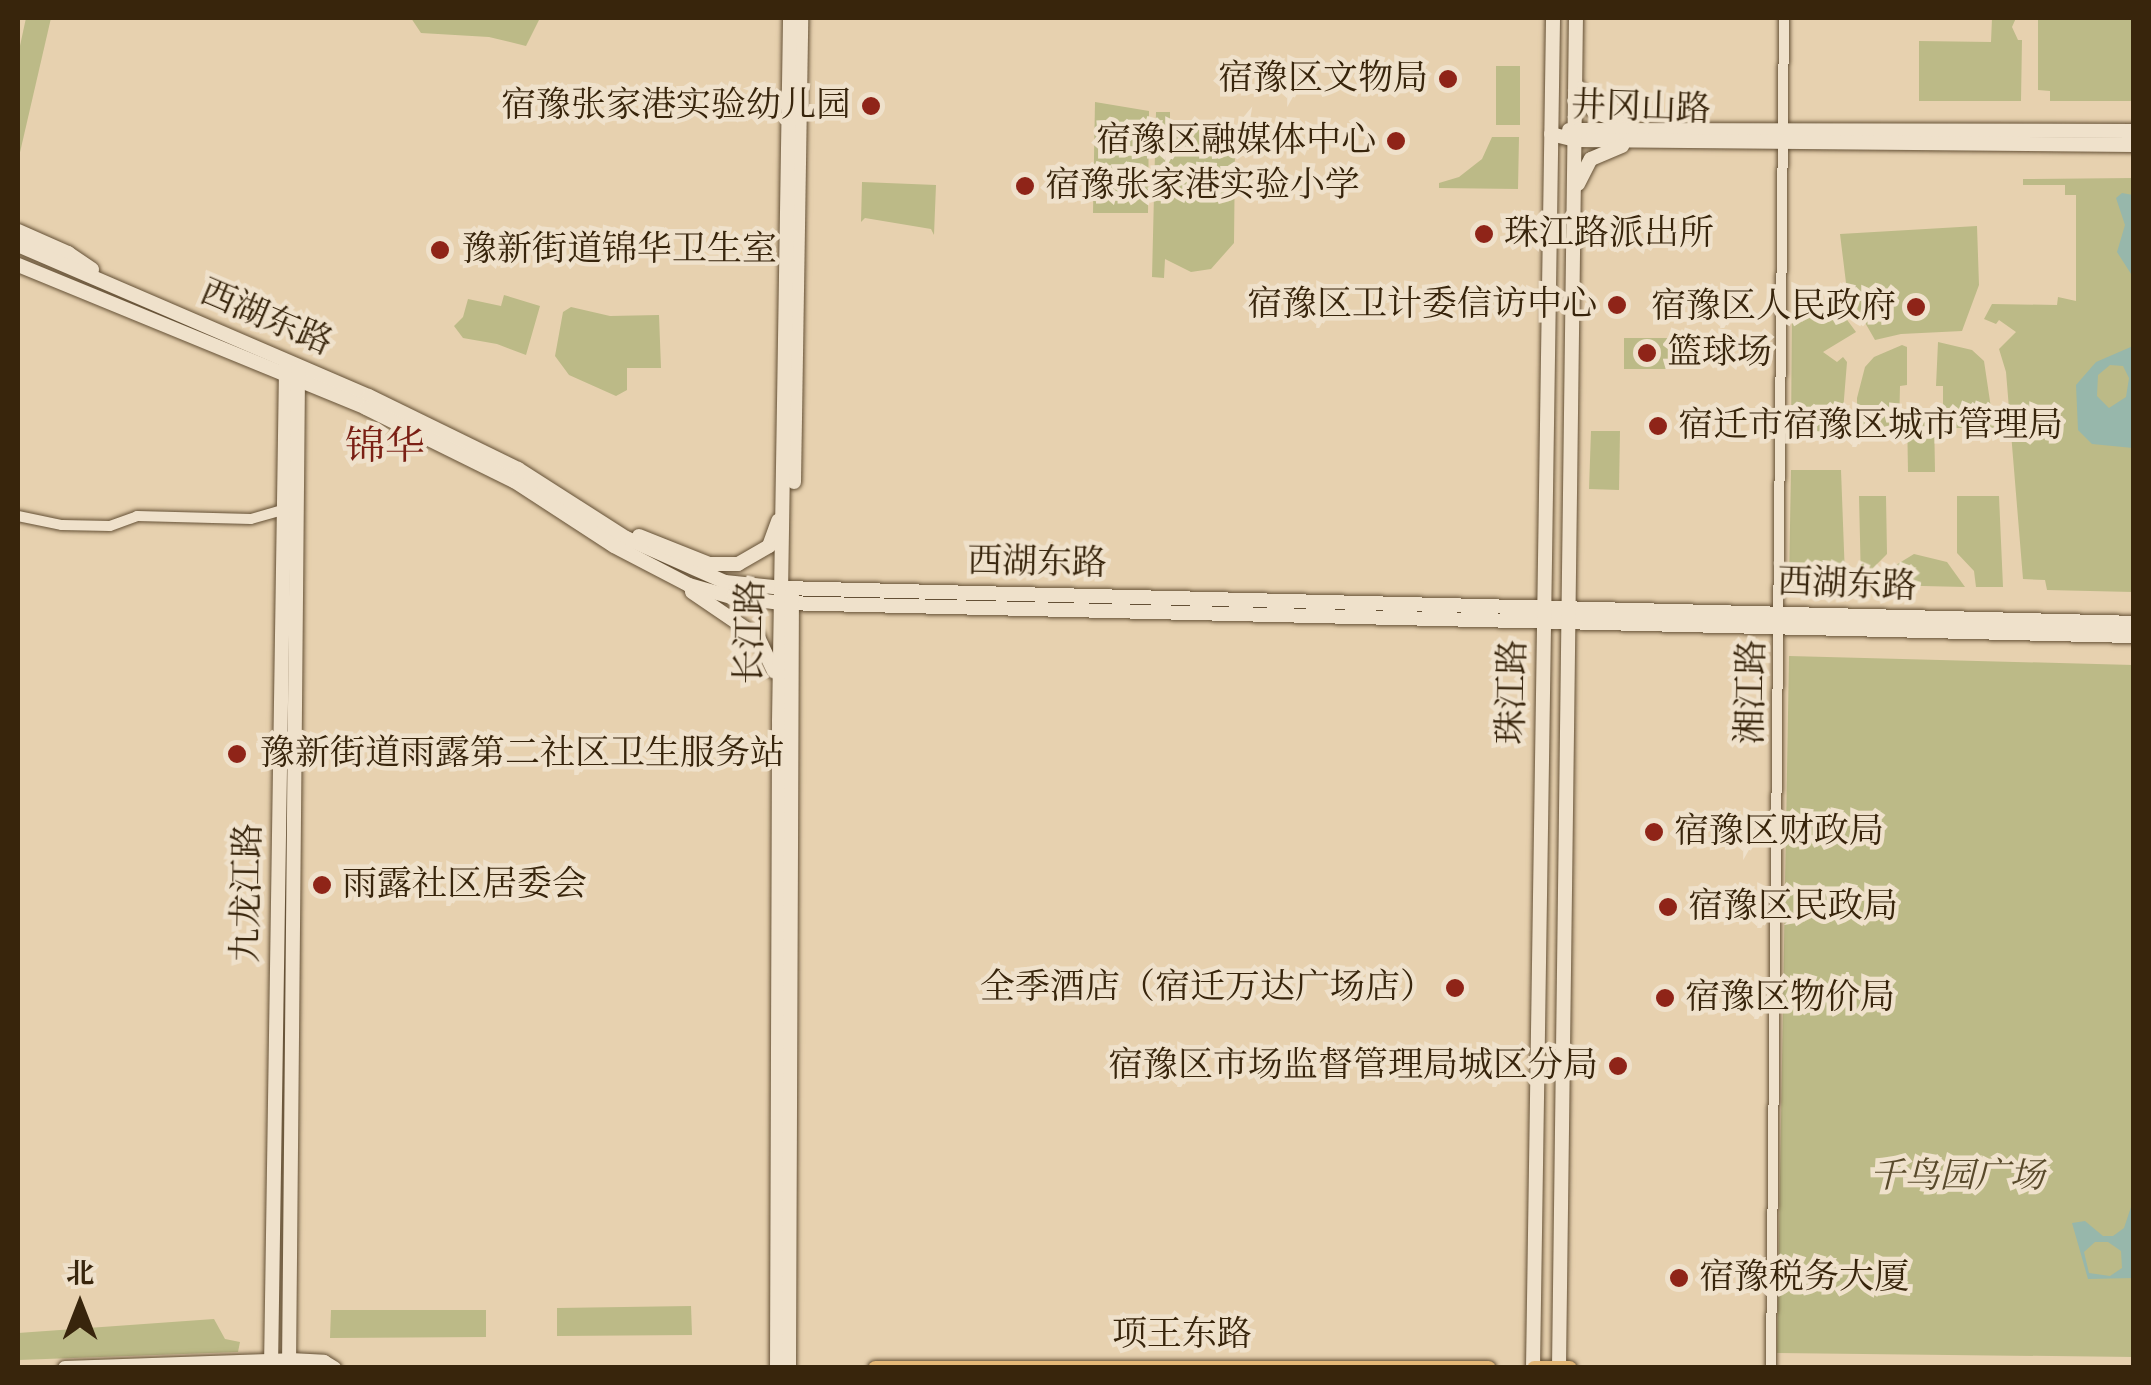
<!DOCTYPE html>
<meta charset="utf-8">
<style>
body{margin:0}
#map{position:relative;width:2151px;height:1385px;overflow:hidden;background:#e7d1af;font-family:"Libre Bodoni","Noto Serif SC",serif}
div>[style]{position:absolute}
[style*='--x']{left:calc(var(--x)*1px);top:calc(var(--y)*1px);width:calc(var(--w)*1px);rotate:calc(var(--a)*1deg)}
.green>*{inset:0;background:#bcba87}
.water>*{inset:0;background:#97b7ab}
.roads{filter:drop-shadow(0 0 2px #645035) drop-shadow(0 0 2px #645035)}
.street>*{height:10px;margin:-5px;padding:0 5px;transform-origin:5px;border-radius:5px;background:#efe1cb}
.secondary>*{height:14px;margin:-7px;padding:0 7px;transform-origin:7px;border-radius:7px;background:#efe1cb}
.primary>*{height:15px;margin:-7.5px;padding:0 7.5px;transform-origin:7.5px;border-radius:7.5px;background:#e4b878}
.dots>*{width:28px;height:28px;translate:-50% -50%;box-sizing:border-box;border:5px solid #efe1cb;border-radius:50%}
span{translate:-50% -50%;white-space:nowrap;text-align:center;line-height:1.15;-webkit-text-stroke:9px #efe1cb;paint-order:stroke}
.poi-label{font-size:35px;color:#38250c}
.right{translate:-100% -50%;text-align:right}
.left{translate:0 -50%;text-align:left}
.street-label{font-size:35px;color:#38250c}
.park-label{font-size:35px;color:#594a2b;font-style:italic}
.quarter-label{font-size:40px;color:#7a1f14}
.frame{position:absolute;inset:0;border:20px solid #38250c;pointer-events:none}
.north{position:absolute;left:30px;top:1255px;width:100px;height:100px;-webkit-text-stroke:8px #efe1cb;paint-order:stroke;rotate:0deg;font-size:28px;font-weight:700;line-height:40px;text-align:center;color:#38250c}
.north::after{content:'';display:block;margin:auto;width:35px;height:45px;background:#38250c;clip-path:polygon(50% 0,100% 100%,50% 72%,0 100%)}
</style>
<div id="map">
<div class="green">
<i style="clip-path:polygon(26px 18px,51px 18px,18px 161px,18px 55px)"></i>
<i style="clip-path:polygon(411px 18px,540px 18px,526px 46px,489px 37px,421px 33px)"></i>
<i style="clip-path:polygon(1992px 18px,2016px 18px,2012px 27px,2018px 40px,2022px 40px,2021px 101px,1919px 101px,1919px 41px,1991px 42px)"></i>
<i style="clip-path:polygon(2038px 18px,2133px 18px,2133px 101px,2050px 101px,2050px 91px,2038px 90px)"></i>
<i style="clip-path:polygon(1496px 66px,1520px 66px,1520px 125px,1496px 125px)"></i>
<i style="clip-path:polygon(1095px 102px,1149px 111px,1148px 213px,1093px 213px)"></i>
<i style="clip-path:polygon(1156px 112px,1170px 112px,1170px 130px,1189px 123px,1204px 124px,1223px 133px,1235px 150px,1234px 243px,1211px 269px,1191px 272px,1165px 259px,1164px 278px,1152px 277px)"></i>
<i style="clip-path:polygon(1492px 137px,1519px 137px,1518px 189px,1439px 188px,1439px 183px,1459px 177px,1482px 159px)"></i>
<i style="clip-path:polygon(2133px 178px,2133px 592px,2047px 590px,2045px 580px,2023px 579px,2006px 372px,1999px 349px,2016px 332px,1999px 320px,1996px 324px,1984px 319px,1992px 304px,2057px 305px,2058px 297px,2076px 301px,2076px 195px,2065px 195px,2065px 185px,2023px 185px,2023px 179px)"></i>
<i style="clip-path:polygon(862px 182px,936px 185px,934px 235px,931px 229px,865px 218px,861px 222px)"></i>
<i style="clip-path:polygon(1977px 226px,1979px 285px,1962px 331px,1901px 334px,1875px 340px,1847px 291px,1840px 234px)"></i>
<i style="clip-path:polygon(504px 295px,540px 306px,526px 355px,497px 344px,463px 338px,454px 326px,463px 317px,468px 299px,501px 306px)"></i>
<i style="clip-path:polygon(1792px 302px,1834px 302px,1856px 332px,1823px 352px,1837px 362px,1843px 357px,1847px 362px,1841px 436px,1791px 436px)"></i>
<i style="clip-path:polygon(571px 307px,610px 316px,659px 315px,661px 368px,627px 368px,627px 390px,616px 396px,569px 375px,555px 356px,563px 312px)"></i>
<i style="clip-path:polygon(1624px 338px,1670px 338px,1670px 369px,1624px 369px)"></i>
<i style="clip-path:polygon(1938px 342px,1972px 350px,1984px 361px,1994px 428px,1943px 428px,1943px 386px,1936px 386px)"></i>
<i style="clip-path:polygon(1902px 345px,1907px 347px,1907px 385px,1900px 386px,1899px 428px,1857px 429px,1857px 398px,1865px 367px,1874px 357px)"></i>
<i style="clip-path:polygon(1907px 412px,1934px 412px,1935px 472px,1908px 472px)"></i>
<i style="clip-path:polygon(1591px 431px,1620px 431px,1619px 490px,1589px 489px)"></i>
<i style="clip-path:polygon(1791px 470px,1841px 470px,1845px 577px,1840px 585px,1789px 583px)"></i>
<i style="clip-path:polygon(1859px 496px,1886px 496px,1887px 554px,1873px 568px,1866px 584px,1861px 583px)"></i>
<i style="clip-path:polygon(1957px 496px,1999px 496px,2003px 587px,1976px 587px,1974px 571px,1957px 553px)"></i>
<i style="clip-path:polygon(1914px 554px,1947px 562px,1965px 587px,1880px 585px,1886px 571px)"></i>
<i style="clip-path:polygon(1789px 656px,2133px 665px,2133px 1357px,1777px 1353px)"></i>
<i style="clip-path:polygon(691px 1306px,692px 1335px,557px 1336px,557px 1308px)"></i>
<i style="clip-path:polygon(331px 1310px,486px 1310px,486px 1337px,330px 1338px)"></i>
<i style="clip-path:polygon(214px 1319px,225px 1339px,240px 1342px,238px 1352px,18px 1360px,18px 1333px)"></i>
</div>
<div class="water">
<i style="clip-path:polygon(2122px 193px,2133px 195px,2133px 277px,2117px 252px,2125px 225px,2116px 198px)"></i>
<i style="clip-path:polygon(evenodd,2133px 346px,2133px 448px,2092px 444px,2078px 430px,2076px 385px,2096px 362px,2133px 346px,2110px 365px,2123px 366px,2129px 378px,2126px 397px,2109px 408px,2097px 396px,2098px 375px,2110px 365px)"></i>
<i style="clip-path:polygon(evenodd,2133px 1201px,2133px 1278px,2088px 1279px,2072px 1223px,2085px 1221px,2103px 1236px,2113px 1236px,2124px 1228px,2133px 1201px,2095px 1242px,2108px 1242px,2121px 1251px,2122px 1268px,2110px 1276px,2089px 1273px,2084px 1252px,2095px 1242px)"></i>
</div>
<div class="roads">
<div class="street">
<i style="--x:18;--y:516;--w:45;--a:11.6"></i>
<i style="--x:62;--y:525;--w:48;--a:1.2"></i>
<i style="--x:110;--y:526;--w:29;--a:-20"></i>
<i style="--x:137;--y:516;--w:114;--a:1.5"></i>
<i style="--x:251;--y:519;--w:36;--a:-16"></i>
<i style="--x:1771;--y:1368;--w:1350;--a:-89.45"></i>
</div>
<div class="secondary">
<i style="--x:1578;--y:87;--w:30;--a:57"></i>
<i style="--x:1594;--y:112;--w:32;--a:20"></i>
<i style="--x:1569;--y:130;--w:565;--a:0.1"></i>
<i style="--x:1551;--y:134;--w:25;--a:14"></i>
<i style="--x:1575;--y:140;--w:559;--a:0.51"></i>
<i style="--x:1578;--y:184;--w:28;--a:-63"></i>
<i style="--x:1591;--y:159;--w:34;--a:-23"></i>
<i style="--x:18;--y:231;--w:55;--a:23.7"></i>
<i style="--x:68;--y:253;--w:29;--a:34"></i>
<i style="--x:18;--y:245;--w:382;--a:23.3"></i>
<i style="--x:369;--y:396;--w:166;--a:26.1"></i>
<i style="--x:518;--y:469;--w:128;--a:32.6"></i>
<i style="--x:626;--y:538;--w:108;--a:24"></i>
<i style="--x:725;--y:582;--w:58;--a:5.9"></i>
<i style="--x:783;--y:588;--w:1351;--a:1.48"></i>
<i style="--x:18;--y:265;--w:376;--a:22.3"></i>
<i style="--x:366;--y:408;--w:165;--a:26.3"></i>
<i style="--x:514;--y:481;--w:119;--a:33"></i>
<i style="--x:614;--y:546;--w:85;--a:27.5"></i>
<i style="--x:689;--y:585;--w:44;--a:15.9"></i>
<i style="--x:731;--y:597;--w:51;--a:6.7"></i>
<i style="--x:782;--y:603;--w:1352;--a:1.4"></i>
<i style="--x:794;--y:482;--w:464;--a:-89.1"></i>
<i style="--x:639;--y:536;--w:75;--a:21.8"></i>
<i style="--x:709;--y:564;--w:29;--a:0"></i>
<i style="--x:738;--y:564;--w:36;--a:-30"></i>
<i style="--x:769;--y:546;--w:27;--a:-70"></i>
<i style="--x:692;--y:592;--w:80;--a:34.3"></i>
<i style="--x:758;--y:637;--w:38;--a:65"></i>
<i style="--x:65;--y:1368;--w:225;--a:-2"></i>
<i style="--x:290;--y:1360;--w:34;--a:3"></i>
<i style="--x:324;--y:1362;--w:12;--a:31"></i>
<i style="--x:271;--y:1368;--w:1003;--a:-89.14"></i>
<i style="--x:289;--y:1368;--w:1000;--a:-89.48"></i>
<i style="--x:777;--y:1368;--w:647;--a:-89.82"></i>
<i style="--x:779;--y:721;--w:703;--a:-89.1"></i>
<i style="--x:789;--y:1368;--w:775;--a:-89.78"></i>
<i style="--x:1533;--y:1368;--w:1350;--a:-89.15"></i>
<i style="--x:1559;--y:1368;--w:1350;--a:-89.28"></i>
</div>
<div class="primary">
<i style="--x:875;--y:1368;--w:613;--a:0"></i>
<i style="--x:1534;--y:1368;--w:35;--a:0"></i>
</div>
</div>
<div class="dots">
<i style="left:1448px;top:79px;background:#8f2418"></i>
<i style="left:871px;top:106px;background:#8f2418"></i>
<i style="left:1396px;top:141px;background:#8f2418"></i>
<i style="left:1025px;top:186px;background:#8f2418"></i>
<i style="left:1484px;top:234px;background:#8f2418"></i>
<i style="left:440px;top:250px;background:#8f2418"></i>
<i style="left:1617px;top:305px;background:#8f2418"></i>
<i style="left:1916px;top:307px;background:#8f2418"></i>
<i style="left:1647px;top:353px;background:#8f2418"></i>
<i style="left:1658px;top:426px;background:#8f2418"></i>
<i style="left:237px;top:754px;background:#8f2418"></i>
<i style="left:1654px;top:832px;background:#8f2418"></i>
<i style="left:322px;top:885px;background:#8f2418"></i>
<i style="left:1668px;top:907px;background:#8f2418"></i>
<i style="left:1455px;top:988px;background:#8f2418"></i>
<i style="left:1665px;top:998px;background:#8f2418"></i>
<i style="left:1618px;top:1066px;background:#8f2418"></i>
<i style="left:1679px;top:1278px;background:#8f2418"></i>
</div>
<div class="poi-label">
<span class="right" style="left:1428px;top:79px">宿豫区文物局</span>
<span class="right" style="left:851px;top:106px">宿豫张家港实验幼儿园</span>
<span class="right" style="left:1376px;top:141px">宿豫区融媒体中心</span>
<span class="left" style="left:1045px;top:186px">宿豫张家港实验小学</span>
<span class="left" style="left:1504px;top:234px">珠江路派出所</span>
<span class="left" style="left:462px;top:250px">豫新街道锦华卫生室</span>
<span class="right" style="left:1597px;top:305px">宿豫区卫计委信访中心</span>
<span class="right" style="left:1896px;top:307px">宿豫区人民政府</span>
<span class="left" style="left:1667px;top:353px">篮球场</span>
<span class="left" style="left:1678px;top:426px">宿迁市宿豫区城市管理局</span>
<span class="left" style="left:260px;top:754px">豫新街道雨露第二社区卫生服务站</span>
<span class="left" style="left:1674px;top:832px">宿豫区财政局</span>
<span class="left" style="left:342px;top:885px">雨露社区居委会</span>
<span class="left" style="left:1688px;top:907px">宿豫区民政局</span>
<span class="right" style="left:1435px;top:988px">全季酒店（宿迁万达广场店）</span>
<span class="left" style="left:1685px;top:998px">宿豫区物价局</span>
<span class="right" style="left:1598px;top:1066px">宿豫区市场监督管理局城区分局</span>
<span class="left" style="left:1699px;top:1278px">宿豫税务大厦</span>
</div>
<div class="street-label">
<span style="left:1641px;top:108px;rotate:2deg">井冈山路</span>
<span style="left:266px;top:318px;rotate:23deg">西湖东路</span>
<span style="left:1037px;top:563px;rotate:1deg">西湖东路</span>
<span style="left:1847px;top:585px;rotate:2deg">西湖东路</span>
<span style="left:751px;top:632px;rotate:-89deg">长江路</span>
<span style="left:1513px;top:692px;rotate:-89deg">珠江路</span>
<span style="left:1752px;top:692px;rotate:-89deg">湘江路</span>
<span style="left:248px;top:893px;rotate:-89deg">九龙江路</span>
<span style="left:1182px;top:1335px">项王东路</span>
</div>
<div class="park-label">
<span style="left:1957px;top:1177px">千鸟园广场</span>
</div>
<div class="quarter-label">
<span style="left:385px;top:447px">锦华</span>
</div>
<div class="frame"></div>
<div class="north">北</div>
</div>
